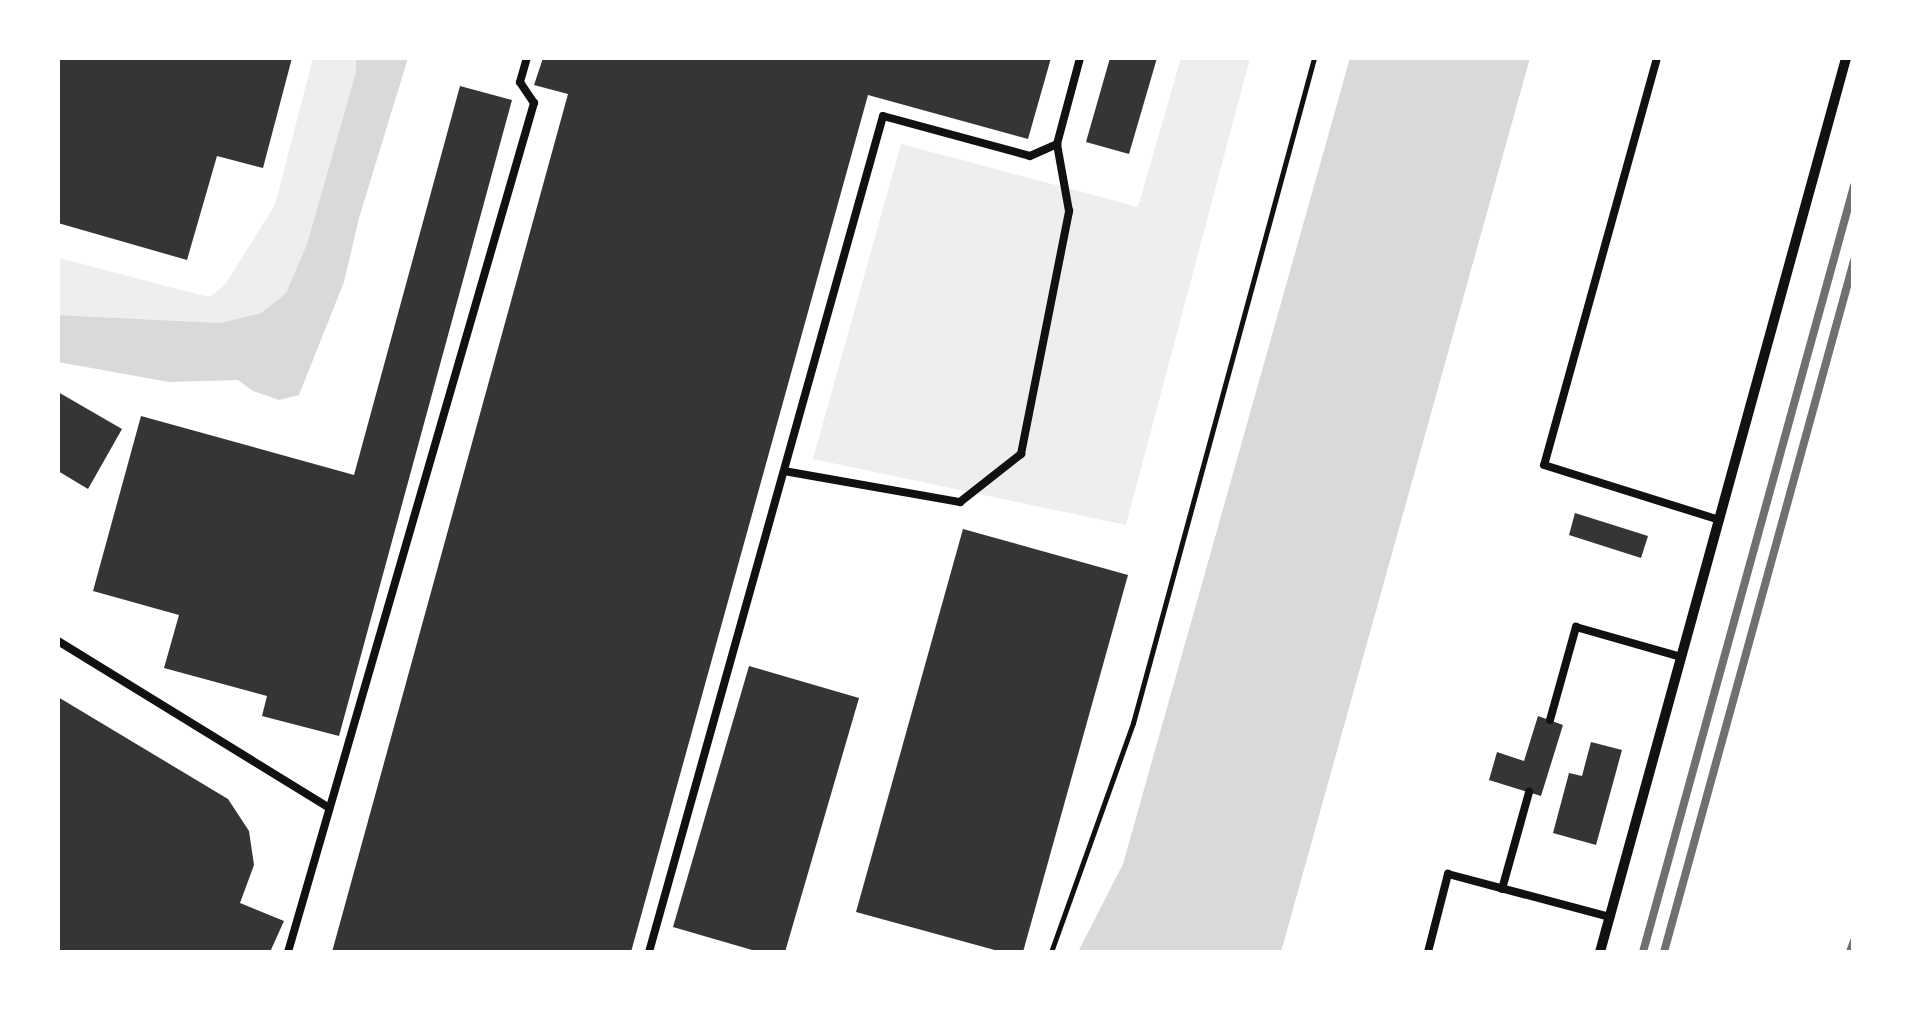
<!DOCTYPE html>
<style>
body{margin:0}
#map{position:relative;width:1911px;height:1010px;overflow:hidden;background:#fff;font-family:"Source Serif 4",serif}
div>[style]{position:absolute}
[style*='--x']{left:calc(var(--x)*1px);top:calc(var(--y)*1px);width:calc(var(--w)*1px);rotate:calc(var(--a)*1deg)}
.green>*{inset:0;background:#eee}
.water>*{inset:0;background:#d9d9d9}
.building>*{inset:0;background:#353535}
.path>*{height:5px;margin:-2.5px;padding:0 2.5px;transform-origin:2.5px;border-radius:2.5px;background:#111}
.service>*{height:8px;margin:-4px;padding:0 4px;transform-origin:4px;border-radius:4px;background:#111}
.minor>*{height:10px;margin:-5px;padding:0 5px;transform-origin:5px;border-radius:5px;background:#111}
.rail>*{height:8px;margin:-4px;padding:0 4px;transform-origin:4px;border-radius:4px;background:#707070}
span{translate:-50% -50%;white-space:nowrap;text-align:center;line-height:1.15;-webkit-text-stroke:10px #fff;paint-order:stroke}
.frame{position:absolute;inset:0;border:60px solid #fff;pointer-events:none}
</style>
<div id="map">
<div class="green">
<i style="clip-path:polygon(313px 58px,356px 58px,356px 72px,307px 244px,286px 293px,261px 313px,220px 323px,58px 315px,58px 258px,209px 297px,224px 286px,275px 205px)"></i>
<i style="clip-path:polygon(1181px 58px,1250px 58px,1126px 525px,813px 459px,901px 144px,1138px 207px)"></i>
</div>
<div class="water">
<i style="clip-path:polygon(356px 58px,408px 58px,359px 218px,344px 282px,299px 395px,279px 400px,253px 391px,238px 380px,169px 382px,58px 362px,58px 315px,220px 323px,261px 313px,286px 293px,307px 244px,356px 72px)"></i>
<i style="clip-path:polygon(1350px 58px,1530px 58px,1281px 952px,1078px 952px,1123px 864px)"></i>
</div>
<div class="building">
<i style="clip-path:polygon(58px 58px,292px 58px,263px 168px,217px 156px,187px 260px,58px 223px)"></i>
<i style="clip-path:polygon(543px 58px,1051px 58px,1028px 139px,868px 95px,631px 952px,332px 952px,568px 94px,534px 85px)"></i>
<i style="clip-path:polygon(1110px 58px,1157px 58px,1129px 154px,1086px 142px)"></i>
<i style="clip-path:polygon(460px 86px,512px 100px,339px 736px,262px 716px,267px 696px,164px 668px,179px 615px,93px 591px,141px 416px,354px 475px)"></i>
<i style="clip-path:polygon(58px 392px,122px 429px,88px 489px,58px 471px)"></i>
<i style="clip-path:polygon(1575px 513px,1648px 536px,1641px 558px,1569px 535px)"></i>
<i style="clip-path:polygon(963px 529px,1128px 575px,1023px 952px,1002px 952px,856px 912px)"></i>
<i style="clip-path:polygon(749px 666px,859px 698px,785px 952px,759px 952px,673px 927px)"></i>
<i style="clip-path:polygon(58px 697px,228px 799px,249px 831px,254px 865px,240px 903px,284px 921px,270px 952px,58px 952px)"></i>
<i style="clip-path:polygon(1538px 716px,1563px 725px,1541px 796px,1489px 780px,1497px 752px,1524px 761px)"></i>
<i style="clip-path:polygon(1591px 742px,1622px 750px,1596px 845px,1553px 833px,1569px 773px,1582px 776px)"></i>
</div>
<div class="path">
<i style="--x:1051;--y:952;--w:243;--a:-70.3"></i>
<i style="--x:1133;--y:723;--w:689;--a:-74.77"></i>
</div>
<div class="service">
<i style="--x:1657;--y:58;--w:422;--a:105.5"></i>
<i style="--x:1544;--y:465;--w:184;--a:17.4"></i>
<i style="--x:784;--y:471;--w:179;--a:10"></i>
<i style="--x:960;--y:502;--w:78;--a:-38.2"></i>
<i style="--x:1021;--y:454;--w:248;--a:-78.8"></i>
<i style="--x:1069;--y:211;--w:68;--a:-100.2"></i>
<i style="--x:1057;--y:144;--w:89;--a:-75"></i>
<i style="--x:58;--y:641;--w:318;--a:31.6"></i>
<i style="--x:1550;--y:720;--w:97;--a:-74.4"></i>
<i style="--x:1576;--y:627;--w:109;--a:15.9"></i>
<i style="--x:1502;--y:889;--w:101;--a:-74.4"></i>
<i style="--x:288;--y:952;--w:884;--a:-73.84"></i>
<i style="--x:534;--y:103;--w:25;--a:-124"></i>
<i style="--x:520;--y:82;--w:25;--a:-74"></i>
<i style="--x:649;--y:952;--w:868;--a:-74.36"></i>
<i style="--x:883;--y:116;--w:152;--a:15.2"></i>
<i style="--x:1030;--y:156;--w:30;--a:-24"></i>
<i style="--x:1428;--y:952;--w:81;--a:-75.6"></i>
<i style="--x:1448;--y:874;--w:168;--a:14.9"></i>
</div>
<div class="minor">
<i style="--x:1600;--y:952;--w:927;--a:-74.61"></i>
</div>
<div class="rail">
<i style="--x:1643;--y:952;--w:795;--a:-74.6"></i>
<i style="--x:1664;--y:952;--w:717;--a:-74.63"></i>
<i style="--x:1850;--y:952;--w:12;--a:-70"></i>
</div>
<div class="frame"></div>
</div>
